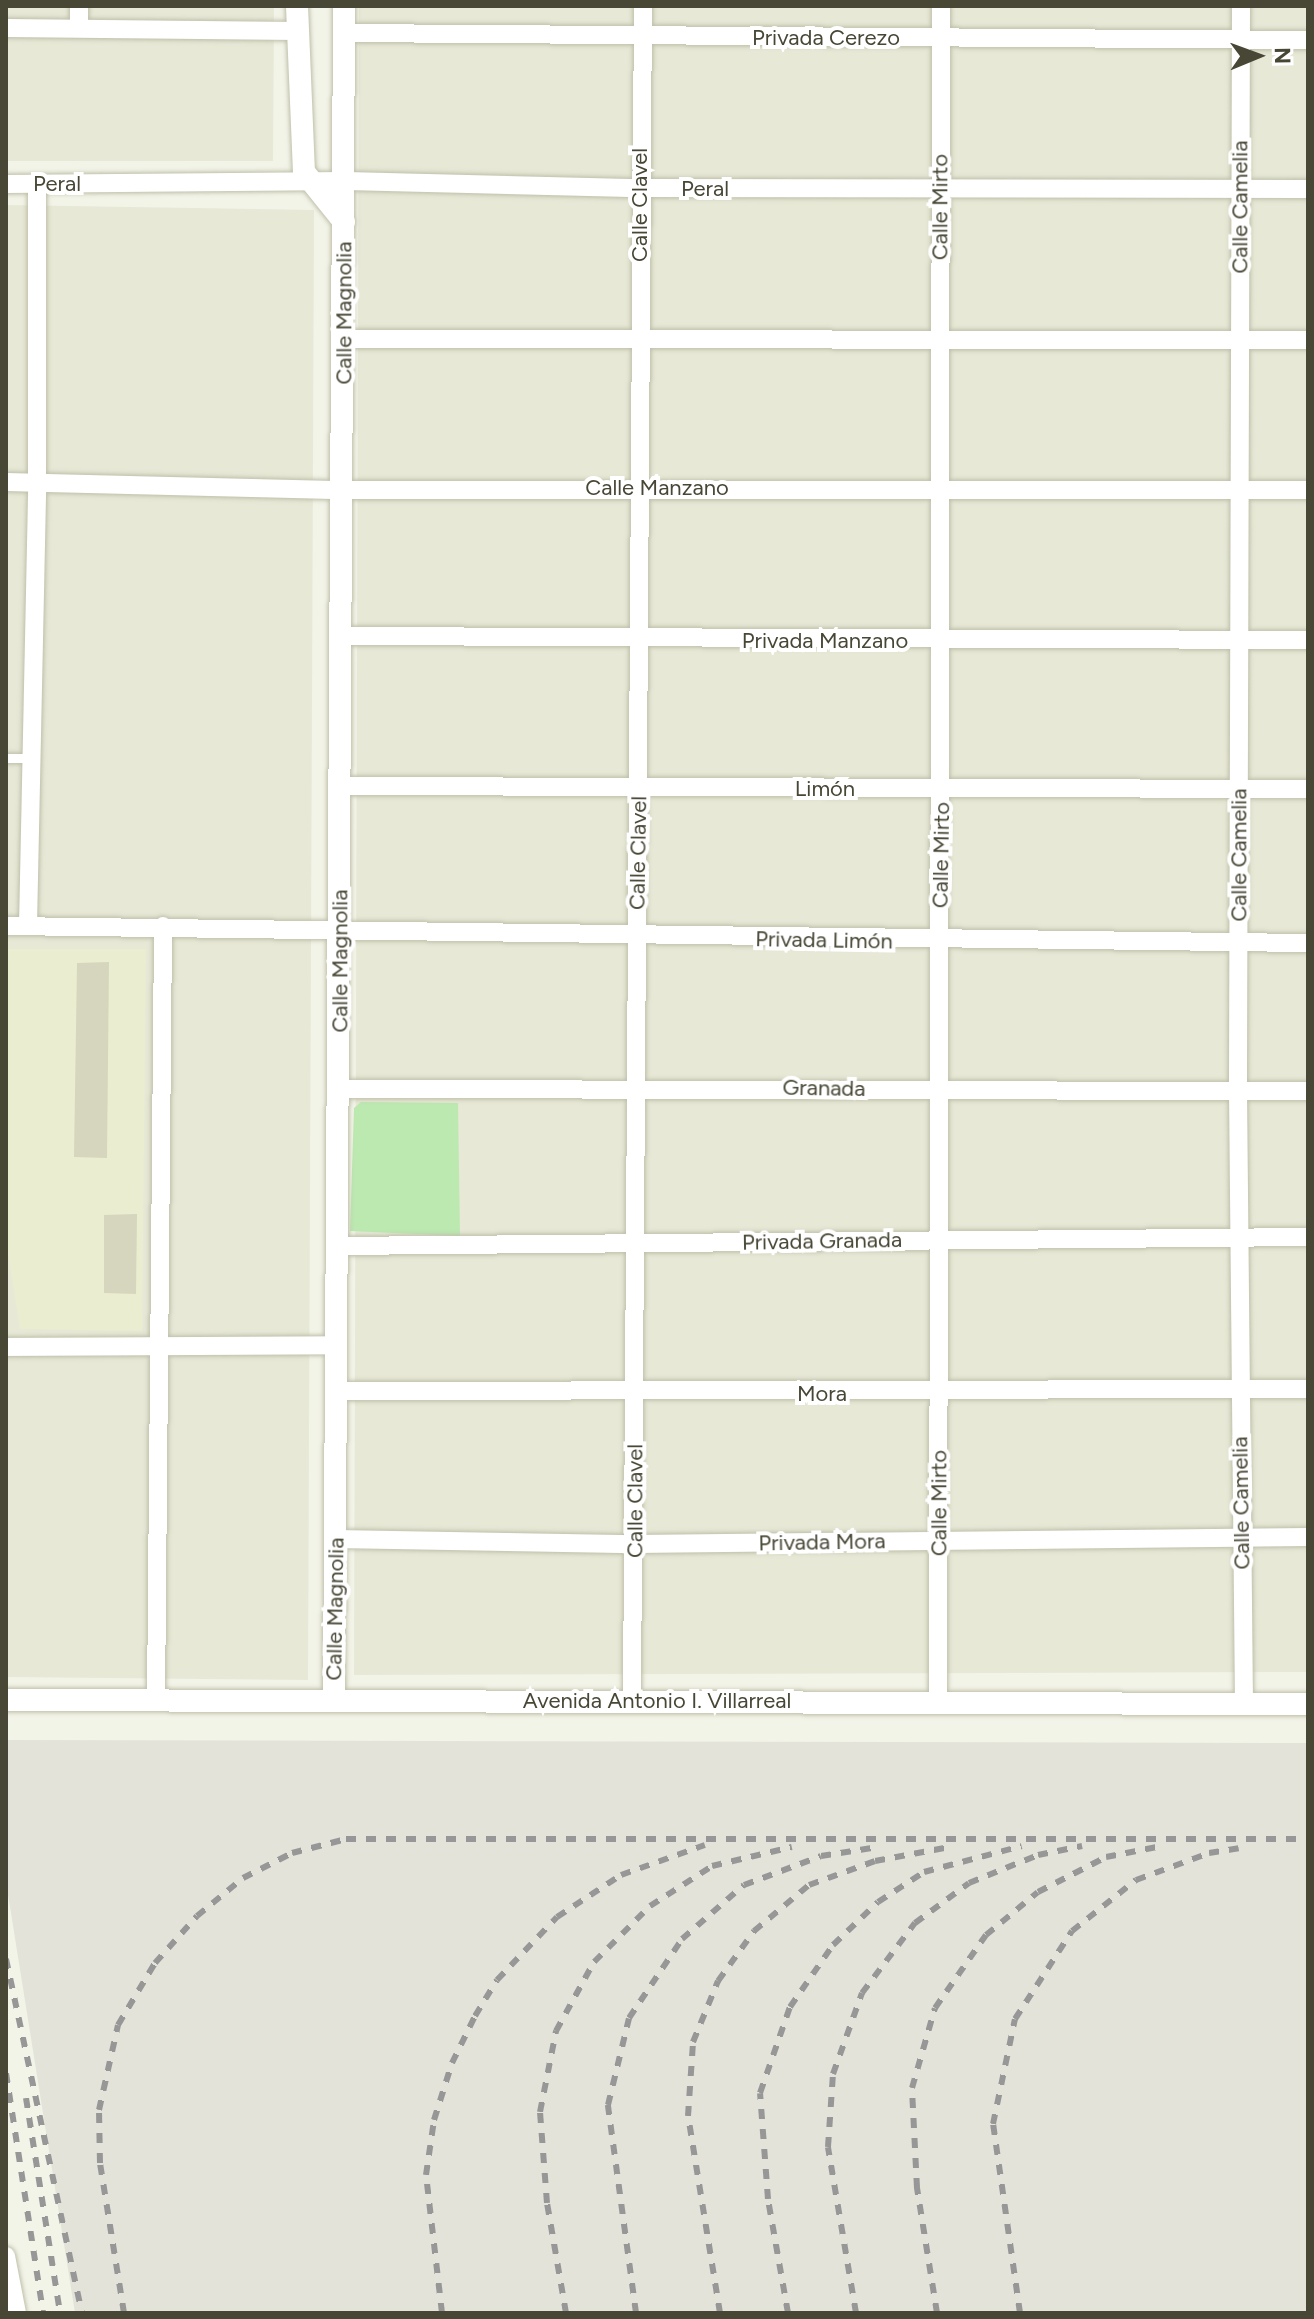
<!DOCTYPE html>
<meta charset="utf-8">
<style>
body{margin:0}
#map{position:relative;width:1314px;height:2319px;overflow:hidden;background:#f3f4e8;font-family:Figtree,sans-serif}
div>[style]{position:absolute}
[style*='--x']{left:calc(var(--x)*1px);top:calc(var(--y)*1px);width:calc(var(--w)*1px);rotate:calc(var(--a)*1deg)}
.residential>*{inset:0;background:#e7e8d6}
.industrial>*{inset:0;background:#e3e3d9}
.education>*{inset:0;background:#ebedd1}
.green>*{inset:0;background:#bbe9b0}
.building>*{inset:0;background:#d6d5bd}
.roads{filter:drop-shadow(0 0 2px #bfc0aa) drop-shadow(0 0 2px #bfc0aa)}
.service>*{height:9px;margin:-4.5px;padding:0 4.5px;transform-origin:4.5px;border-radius:4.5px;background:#fff}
.minor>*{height:18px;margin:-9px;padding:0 9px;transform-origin:9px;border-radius:9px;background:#fff}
.tertiary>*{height:22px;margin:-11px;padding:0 11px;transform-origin:11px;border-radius:11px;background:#fff}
.rail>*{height:6px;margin-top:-3px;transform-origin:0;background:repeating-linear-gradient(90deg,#979797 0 10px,transparent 0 20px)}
span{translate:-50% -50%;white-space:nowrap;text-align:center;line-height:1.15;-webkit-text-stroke:8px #fff;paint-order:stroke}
.street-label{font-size:22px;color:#484736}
.frame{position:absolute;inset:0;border:8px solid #484736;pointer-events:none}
.north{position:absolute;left:1218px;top:16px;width:80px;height:80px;-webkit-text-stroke:6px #fff;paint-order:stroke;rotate:89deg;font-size:22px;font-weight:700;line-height:32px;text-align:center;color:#484736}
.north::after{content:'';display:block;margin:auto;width:28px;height:36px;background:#484736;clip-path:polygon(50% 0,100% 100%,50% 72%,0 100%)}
</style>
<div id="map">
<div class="residential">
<i style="clip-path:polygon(6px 6px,274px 6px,273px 161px,6px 161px)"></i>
<i style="clip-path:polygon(359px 6px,1308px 6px,1308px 1672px,354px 1675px)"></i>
<i style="clip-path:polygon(6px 205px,314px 210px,308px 1680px,6px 1677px)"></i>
</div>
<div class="industrial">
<i style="clip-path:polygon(6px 1740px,1308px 1743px,1308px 2313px,75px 2313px,6px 1882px)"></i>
</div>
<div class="education">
<i style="clip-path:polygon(6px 949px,146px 949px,142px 1331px,20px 1329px,6px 1242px)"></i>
</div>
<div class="green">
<i style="clip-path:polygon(361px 1102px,458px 1103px,460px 1236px,350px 1231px,354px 1108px)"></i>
</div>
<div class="building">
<i style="clip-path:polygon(109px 962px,107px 1158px,74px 1157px,77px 963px)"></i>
<i style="clip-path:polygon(137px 1214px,136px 1294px,104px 1293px,104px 1215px)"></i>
</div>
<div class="roads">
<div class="service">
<i style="--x:6;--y:758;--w:24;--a:0"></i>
</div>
<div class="minor">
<i style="--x:1241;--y:6;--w:1085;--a:90.16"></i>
<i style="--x:1238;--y:1091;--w:613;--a:89.44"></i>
<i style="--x:6;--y:28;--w:291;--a:0.6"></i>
<i style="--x:79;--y:28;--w:22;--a:-90"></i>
<i style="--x:344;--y:33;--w:964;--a:0.42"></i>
<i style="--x:6;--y:184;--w:340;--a:-0.5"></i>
<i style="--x:346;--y:181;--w:294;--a:1.4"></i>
<i style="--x:640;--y:188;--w:668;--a:0.09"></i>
<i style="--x:345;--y:339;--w:963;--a:0.06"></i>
<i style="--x:6;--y:482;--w:338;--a:1.4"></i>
<i style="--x:344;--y:490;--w:964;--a:0"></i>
<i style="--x:342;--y:636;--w:966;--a:0.24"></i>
<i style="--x:342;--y:786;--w:966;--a:0.18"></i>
<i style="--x:6;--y:926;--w:1302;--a:0.75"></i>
<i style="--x:28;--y:926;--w:445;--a:-88.8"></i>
<i style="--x:37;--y:481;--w:297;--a:-90"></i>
<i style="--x:339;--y:1089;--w:969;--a:0.12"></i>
<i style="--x:336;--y:1246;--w:972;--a:-0.53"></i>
<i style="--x:6;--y:1347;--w:329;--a:-0.3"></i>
<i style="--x:336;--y:1391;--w:972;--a:-0.12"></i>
<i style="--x:336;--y:1539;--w:299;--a:1"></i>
<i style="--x:635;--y:1544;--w:673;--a:-0.6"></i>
<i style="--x:632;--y:1700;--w:1694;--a:-89.63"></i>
<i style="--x:156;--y:1702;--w:776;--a:-89.48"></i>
<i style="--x:938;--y:1704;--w:1698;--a:-89.9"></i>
<i style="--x:6;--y:2256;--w:58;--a:79.1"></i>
</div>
<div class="tertiary">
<i style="--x:297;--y:6;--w:166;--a:87.6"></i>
<i style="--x:304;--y:172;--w:64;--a:51.3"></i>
<i style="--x:6;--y:1700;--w:1302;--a:0.18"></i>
<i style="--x:334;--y:1700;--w:1694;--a:-89.66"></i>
</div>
</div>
<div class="rail">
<i style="--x:6;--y:1959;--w:362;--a:77.9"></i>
<i style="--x:6;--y:2073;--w:243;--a:81.2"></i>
<i style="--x:26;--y:2098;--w:218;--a:81"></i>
<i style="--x:124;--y:2313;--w:152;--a:-99.1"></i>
<i style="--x:100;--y:2163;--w:53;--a:-91.1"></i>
<i style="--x:99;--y:2110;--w:87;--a:-77.4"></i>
<i style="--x:118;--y:2025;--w:72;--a:-59.2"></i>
<i style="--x:155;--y:1963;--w:63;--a:-48.2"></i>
<i style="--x:197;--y:1916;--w:60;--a:-39.6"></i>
<i style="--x:243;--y:1878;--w:55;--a:-27"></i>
<i style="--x:292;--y:1853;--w:56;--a:-14.5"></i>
<i style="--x:346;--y:1839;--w:962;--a:0"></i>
<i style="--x:442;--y:2313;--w:139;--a:-96.6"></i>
<i style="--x:426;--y:2175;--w:56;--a:-81.7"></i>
<i style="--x:434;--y:2120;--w:60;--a:-72.5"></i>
<i style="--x:452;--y:2063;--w:52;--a:-63.9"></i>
<i style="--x:475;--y:2016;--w:42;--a:-58.6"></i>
<i style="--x:497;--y:1980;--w:87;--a:-46.4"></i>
<i style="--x:557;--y:1917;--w:77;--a:-33.3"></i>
<i style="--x:621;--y:1875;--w:89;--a:-19.7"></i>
<i style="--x:566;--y:2313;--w:112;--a:-99.8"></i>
<i style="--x:547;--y:2203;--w:91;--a:-94.4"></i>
<i style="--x:540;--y:2112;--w:83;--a:-78.8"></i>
<i style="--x:556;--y:2031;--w:79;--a:-61.2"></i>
<i style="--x:594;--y:1962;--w:79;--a:-45"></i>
<i style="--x:650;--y:1906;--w:74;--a:-32.8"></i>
<i style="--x:712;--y:1866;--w:82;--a:-13.4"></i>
<i style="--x:636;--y:2313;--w:210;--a:-97.7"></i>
<i style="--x:608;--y:2105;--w:89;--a:-76.4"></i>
<i style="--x:629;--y:2018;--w:95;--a:-56.1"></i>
<i style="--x:682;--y:1939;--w:82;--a:-41.1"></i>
<i style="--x:744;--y:1885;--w:82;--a:-20.6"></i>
<i style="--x:821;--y:1856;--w:58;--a:-9"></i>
<i style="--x:720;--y:2313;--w:200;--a:-99.2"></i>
<i style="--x:688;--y:2116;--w:74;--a:-86.1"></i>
<i style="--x:693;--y:2042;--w:66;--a:-67.7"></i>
<i style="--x:718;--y:1981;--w:62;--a:-54.2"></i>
<i style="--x:754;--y:1931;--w:72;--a:-39.9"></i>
<i style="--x:809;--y:1885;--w:70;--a:-20"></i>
<i style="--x:875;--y:1861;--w:76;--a:-10.6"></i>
<i style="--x:788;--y:2313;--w:116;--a:-100"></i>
<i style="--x:768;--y:2199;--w:106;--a:-94.3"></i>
<i style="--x:760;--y:2093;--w:91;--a:-70.8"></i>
<i style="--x:790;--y:2007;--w:75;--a:-55.3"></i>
<i style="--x:833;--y:1945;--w:62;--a:-43.7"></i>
<i style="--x:878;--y:1902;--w:55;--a:-33.1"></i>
<i style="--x:924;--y:1872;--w:101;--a:-14.9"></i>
<i style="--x:856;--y:2313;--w:168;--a:-99.6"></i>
<i style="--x:828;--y:2147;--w:73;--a:-86.1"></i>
<i style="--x:833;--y:2074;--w:86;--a:-70.3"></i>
<i style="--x:862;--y:1993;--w:88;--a:-52.9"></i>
<i style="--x:915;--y:1923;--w:67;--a:-36.5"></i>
<i style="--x:969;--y:1883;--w:74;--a:-22.1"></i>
<i style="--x:1038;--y:1855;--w:45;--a:-11.6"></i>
<i style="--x:937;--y:2313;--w:127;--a:-99.1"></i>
<i style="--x:917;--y:2188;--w:100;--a:-92.9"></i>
<i style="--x:912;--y:2088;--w:83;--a:-74"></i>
<i style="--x:935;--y:2008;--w:89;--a:-55.1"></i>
<i style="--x:986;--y:1935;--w:67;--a:-39.6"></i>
<i style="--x:1038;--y:1892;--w:76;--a:-27.2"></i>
<i style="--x:1106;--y:1857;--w:57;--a:-11.1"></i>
<i style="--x:1020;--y:2313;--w:191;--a:-98.1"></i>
<i style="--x:993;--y:2124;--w:107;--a:-78.2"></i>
<i style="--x:1015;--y:2019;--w:105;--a:-57.1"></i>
<i style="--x:1072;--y:1931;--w:82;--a:-38.6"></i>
<i style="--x:1136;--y:1880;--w:78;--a:-20.3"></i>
<i style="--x:1209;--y:1853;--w:30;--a:-9"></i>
</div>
<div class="street-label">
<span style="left:826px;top:38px">Privada Cerezo</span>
<span style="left:57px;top:184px">Peral</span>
<span style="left:705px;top:189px">Peral</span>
<span style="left:640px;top:205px;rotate:-90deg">Calle Clavel</span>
<span style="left:940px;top:207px;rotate:-90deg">Calle Mirto</span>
<span style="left:1240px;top:207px;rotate:-90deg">Calle Camelia</span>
<span style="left:344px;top:313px;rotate:-90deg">Calle Magnolia</span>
<span style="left:657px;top:488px">Calle Manzano</span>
<span style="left:825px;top:641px">Privada Manzano</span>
<span style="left:825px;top:789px">Limón</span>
<span style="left:638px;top:853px;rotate:-89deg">Calle Clavel</span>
<span style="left:941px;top:855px;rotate:-89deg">Calle Mirto</span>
<span style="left:1239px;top:855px;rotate:-90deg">Calle Camelia</span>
<span style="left:824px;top:940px;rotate:1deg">Privada Limón</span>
<span style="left:340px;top:961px;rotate:-90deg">Calle Magnolia</span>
<span style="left:824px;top:1088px;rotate:1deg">Granada</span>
<span style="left:822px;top:1241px;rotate:-1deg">Privada Granada</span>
<span style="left:822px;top:1394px">Mora</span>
<span style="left:635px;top:1501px;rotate:-90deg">Calle Clavel</span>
<span style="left:939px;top:1503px;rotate:-90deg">Calle Mirto</span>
<span style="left:1241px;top:1503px;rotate:-91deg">Calle Camelia</span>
<span style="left:822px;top:1542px;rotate:-1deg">Privada Mora</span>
<span style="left:335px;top:1609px;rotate:-89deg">Calle Magnolia</span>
<span style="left:657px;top:1701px">Avenida Antonio I. Villarreal</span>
</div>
<div class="frame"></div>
<div class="north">N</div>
</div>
